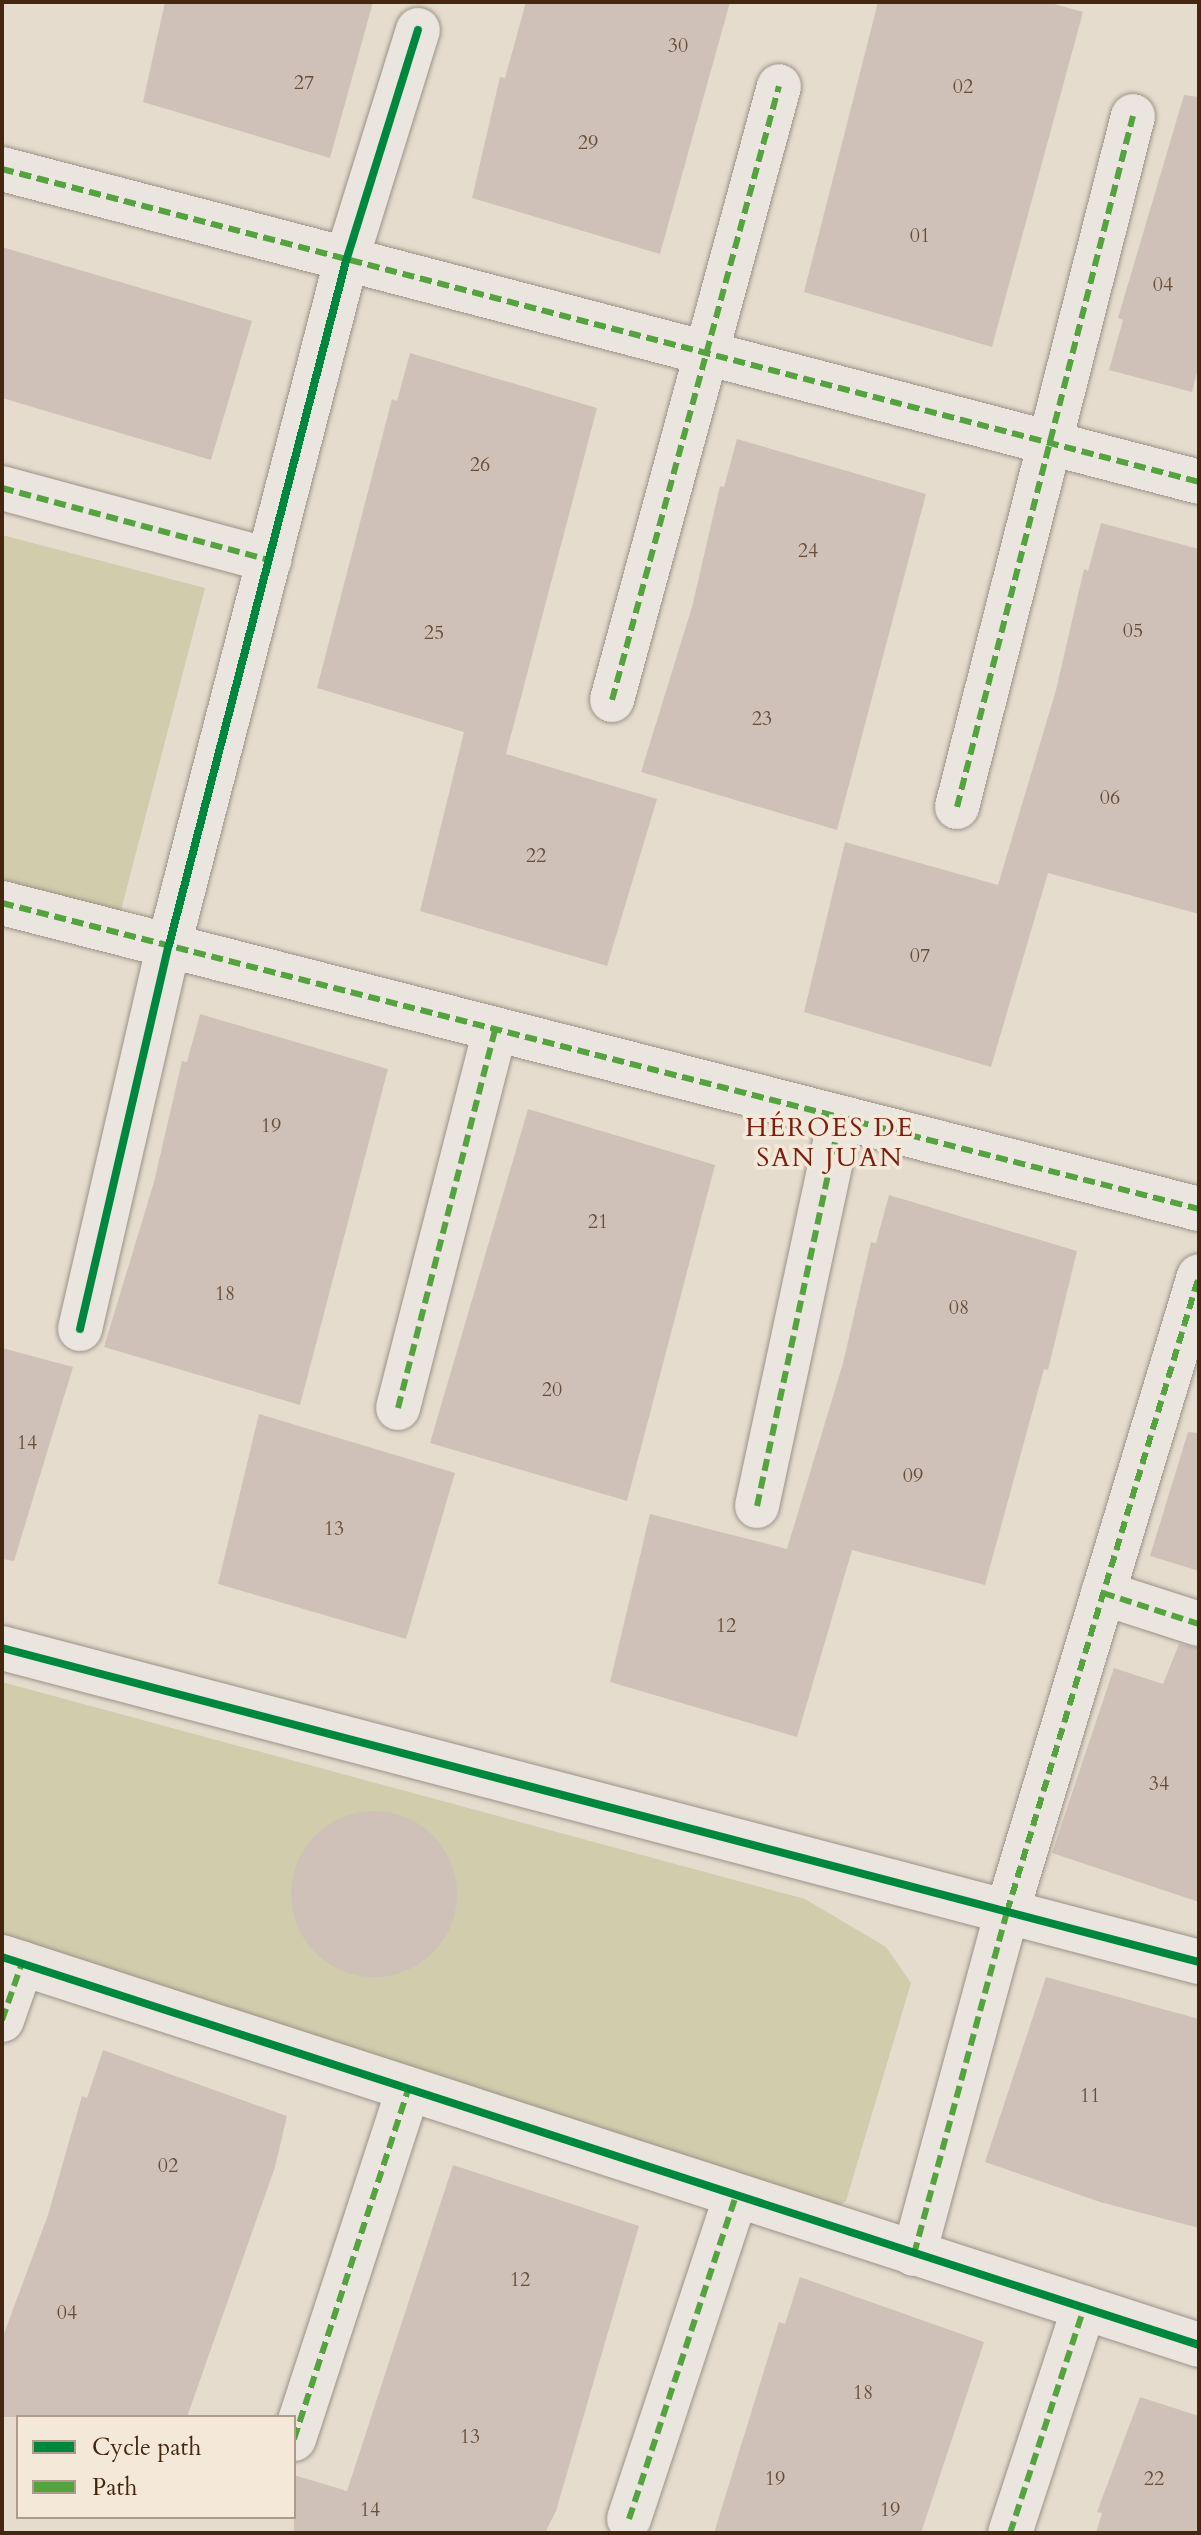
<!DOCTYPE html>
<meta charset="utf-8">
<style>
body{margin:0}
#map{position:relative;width:1201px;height:2535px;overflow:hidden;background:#e5dcce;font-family:Cardo,serif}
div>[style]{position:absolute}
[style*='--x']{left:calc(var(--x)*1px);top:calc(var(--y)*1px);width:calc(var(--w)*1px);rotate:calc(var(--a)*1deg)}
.green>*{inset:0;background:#d1ccac}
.building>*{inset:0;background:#d0c1b8}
.round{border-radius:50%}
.roads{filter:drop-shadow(0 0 2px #9b9287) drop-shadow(0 0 2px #9b9287)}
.street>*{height:44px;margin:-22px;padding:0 22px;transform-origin:22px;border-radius:22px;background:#eae5df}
.quiet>*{height:6px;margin-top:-3px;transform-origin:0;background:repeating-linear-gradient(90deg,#55a33f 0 12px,transparent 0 18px)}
.cycleway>*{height:8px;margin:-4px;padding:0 4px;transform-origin:4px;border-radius:4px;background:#00873e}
span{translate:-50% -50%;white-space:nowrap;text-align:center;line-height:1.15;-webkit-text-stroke:7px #f4e9d9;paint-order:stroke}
.number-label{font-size:20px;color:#684e3a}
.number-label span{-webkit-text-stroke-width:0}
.neighbourhood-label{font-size:26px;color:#7a1f14;letter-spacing:2px}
.frame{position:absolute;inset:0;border:4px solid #452710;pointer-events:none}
.legend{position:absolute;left:16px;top:2415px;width:280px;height:104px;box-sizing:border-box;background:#f4e9d9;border:2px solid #ae9b89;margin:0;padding:10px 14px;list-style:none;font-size:24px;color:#452710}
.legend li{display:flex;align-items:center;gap:16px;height:40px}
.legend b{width:40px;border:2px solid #ae9b89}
</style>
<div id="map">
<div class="green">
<i style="clip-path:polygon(2px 535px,205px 588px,119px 918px,2px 888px)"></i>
<i style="clip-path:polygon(2px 1682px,805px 1899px,886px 1947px,911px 1983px,846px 2201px,831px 2211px,2px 1944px)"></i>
</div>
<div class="building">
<i style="clip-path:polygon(165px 2px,373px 2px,330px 158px,143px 102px)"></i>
<i style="clip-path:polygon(526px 2px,730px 2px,660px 254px,472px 198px,500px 77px,505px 78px)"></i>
<i style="clip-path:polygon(878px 2px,1047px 2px,1083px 12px,992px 347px,804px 292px)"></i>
<i style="clip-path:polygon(1184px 95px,1199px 97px,1199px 365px,1192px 392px,1109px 370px,1123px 320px,1118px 318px)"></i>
<i style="clip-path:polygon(2px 247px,252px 321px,211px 460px,2px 398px)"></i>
<i style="clip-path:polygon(410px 353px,597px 408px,506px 754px,657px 799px,607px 966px,420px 911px,464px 732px,317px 688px,392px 399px,397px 401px)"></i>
<i style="clip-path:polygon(737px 439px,926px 494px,837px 830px,641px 772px,692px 607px,720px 486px,724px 487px)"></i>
<i style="clip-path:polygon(1101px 523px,1199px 549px,1199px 914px,1048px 873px,991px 1067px,804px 1012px,845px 842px,998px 885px,1056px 690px,1084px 569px,1088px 571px)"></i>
<i style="clip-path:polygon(200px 1014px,388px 1069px,300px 1405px,104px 1347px,154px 1182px,182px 1061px,187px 1062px)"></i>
<i style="clip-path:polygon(528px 1109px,715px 1165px,627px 1501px,430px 1443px)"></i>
<i style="clip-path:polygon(889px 1195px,1077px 1251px,1048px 1370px,1044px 1369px,985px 1585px,852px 1550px,797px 1737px,610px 1682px,650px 1514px,787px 1549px,843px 1363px,871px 1242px,876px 1243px)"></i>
<i style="clip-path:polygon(2px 1348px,73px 1367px,14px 1561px,2px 1559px)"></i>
<i style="clip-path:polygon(259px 1414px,455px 1473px,406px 1639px,218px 1584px)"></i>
<i style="clip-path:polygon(1188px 1432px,1199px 1433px,1199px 1571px,1150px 1556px)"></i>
<i style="clip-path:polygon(1179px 1644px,1199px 1648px,1199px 1902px,1052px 1853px,1114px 1668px,1163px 1684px)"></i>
<i class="round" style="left:291px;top:1811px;width:166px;height:166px"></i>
<i style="clip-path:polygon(1046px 1977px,1199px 2019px,1199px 2228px,1100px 2202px,985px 2162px)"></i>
<i style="clip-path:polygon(103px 2050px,287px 2116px,275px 2167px,187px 2417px,2px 2417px,2px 2339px,48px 2215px,82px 2096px,87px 2098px)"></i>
<i style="clip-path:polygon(453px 2165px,639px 2226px,556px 2511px,545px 2533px,294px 2533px,294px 2475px,347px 2491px)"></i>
<i style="clip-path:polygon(800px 2277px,984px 2342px,921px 2533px,714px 2533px,779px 2322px,785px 2324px)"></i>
<i style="clip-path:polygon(1140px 2397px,1199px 2416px,1199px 2533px,1096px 2533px,1102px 2513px,1097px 2512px)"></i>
</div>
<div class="roads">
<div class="street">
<i style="--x:2;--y:169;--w:1237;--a:14.65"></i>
<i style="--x:2;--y:488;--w:277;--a:15.1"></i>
<i style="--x:612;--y:700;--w:636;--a:-74.78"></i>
<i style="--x:957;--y:807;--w:713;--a:-75.71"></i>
<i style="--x:2;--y:903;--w:1235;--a:14.34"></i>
<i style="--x:80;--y:1329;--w:394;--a:-77"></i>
<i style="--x:169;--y:945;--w:707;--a:-75.49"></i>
<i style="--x:346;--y:261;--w:242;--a:-72.7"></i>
<i style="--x:398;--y:1408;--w:391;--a:-75.6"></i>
<i style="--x:757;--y:1506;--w:397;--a:-77.9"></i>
<i style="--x:1103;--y:1593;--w:101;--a:17.9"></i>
<i style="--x:2;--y:1648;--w:1237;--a:14.7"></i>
<i style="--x:2;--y:1957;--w:1258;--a:17.96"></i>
<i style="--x:2;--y:2020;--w:60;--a:-70.7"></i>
<i style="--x:914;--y:2254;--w:354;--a:-74.8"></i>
<i style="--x:1007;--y:1912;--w:664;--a:-73.2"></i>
<i style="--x:294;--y:2439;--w:367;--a:-71.9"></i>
<i style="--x:629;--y:2519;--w:340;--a:-71.7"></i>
<i style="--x:1010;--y:2533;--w:237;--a:-71.8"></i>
</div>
</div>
<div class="quiet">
<i style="--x:2;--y:169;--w:1237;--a:14.65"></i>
<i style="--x:2;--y:488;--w:277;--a:15.1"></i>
<i style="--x:612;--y:700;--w:636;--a:-74.78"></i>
<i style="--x:957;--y:807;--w:713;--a:-75.71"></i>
<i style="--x:2;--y:903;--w:1235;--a:14.34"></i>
<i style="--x:398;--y:1408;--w:391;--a:-75.6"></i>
<i style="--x:757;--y:1506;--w:397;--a:-77.9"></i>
<i style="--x:1103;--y:1593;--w:101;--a:17.9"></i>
<i style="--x:2;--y:2020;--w:60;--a:-70.7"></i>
<i style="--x:914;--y:2254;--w:354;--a:-74.8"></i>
<i style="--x:1007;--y:1912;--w:664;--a:-73.2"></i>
<i style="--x:294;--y:2439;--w:367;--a:-71.9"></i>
<i style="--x:629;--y:2519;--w:340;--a:-71.7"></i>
<i style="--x:1010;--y:2533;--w:237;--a:-71.8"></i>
</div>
<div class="cycleway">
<i style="--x:80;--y:1329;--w:394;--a:-77"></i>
<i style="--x:169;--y:945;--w:707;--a:-75.49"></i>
<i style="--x:346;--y:261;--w:242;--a:-72.7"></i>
<i style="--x:2;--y:1648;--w:1237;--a:14.7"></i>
<i style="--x:2;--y:1957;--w:1258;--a:17.96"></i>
</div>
<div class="number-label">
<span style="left:678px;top:45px">30</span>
<span style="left:304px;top:82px">27</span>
<span style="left:963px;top:86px">02</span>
<span style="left:588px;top:142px">29</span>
<span style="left:920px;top:235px">01</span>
<span style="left:1163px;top:284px">04</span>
<span style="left:480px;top:464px">26</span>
<span style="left:808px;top:550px">24</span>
<span style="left:1133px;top:630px">05</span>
<span style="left:434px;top:632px">25</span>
<span style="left:762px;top:718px">23</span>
<span style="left:1110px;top:797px">06</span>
<span style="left:536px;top:855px">22</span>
<span style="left:920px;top:955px">07</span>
<span style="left:271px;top:1125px">19</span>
<span style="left:598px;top:1221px">21</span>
<span style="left:225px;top:1293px">18</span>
<span style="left:959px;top:1307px">08</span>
<span style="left:552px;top:1389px">20</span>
<span style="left:27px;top:1442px">14</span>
<span style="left:913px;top:1475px">09</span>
<span style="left:334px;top:1528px">13</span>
<span style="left:726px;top:1625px">12</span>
<span style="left:1159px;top:1783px">34</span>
<span style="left:1090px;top:2095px">11</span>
<span style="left:168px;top:2165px">02</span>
<span style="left:520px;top:2279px">12</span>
<span style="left:67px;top:2312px">04</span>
<span style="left:863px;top:2392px">18</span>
<span style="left:470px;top:2436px">13</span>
<span style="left:775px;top:2478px">19</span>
<span style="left:1154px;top:2478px">22</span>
<span style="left:370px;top:2509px">14</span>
<span style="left:890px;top:2509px">19</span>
</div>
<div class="neighbourhood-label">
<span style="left:830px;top:1143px">HÉROES DE<br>SAN JUAN</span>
</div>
<div class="frame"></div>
<ul class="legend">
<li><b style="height:10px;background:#00873e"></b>Cycle path</li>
<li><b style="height:10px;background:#55a33f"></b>Path</li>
</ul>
</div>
